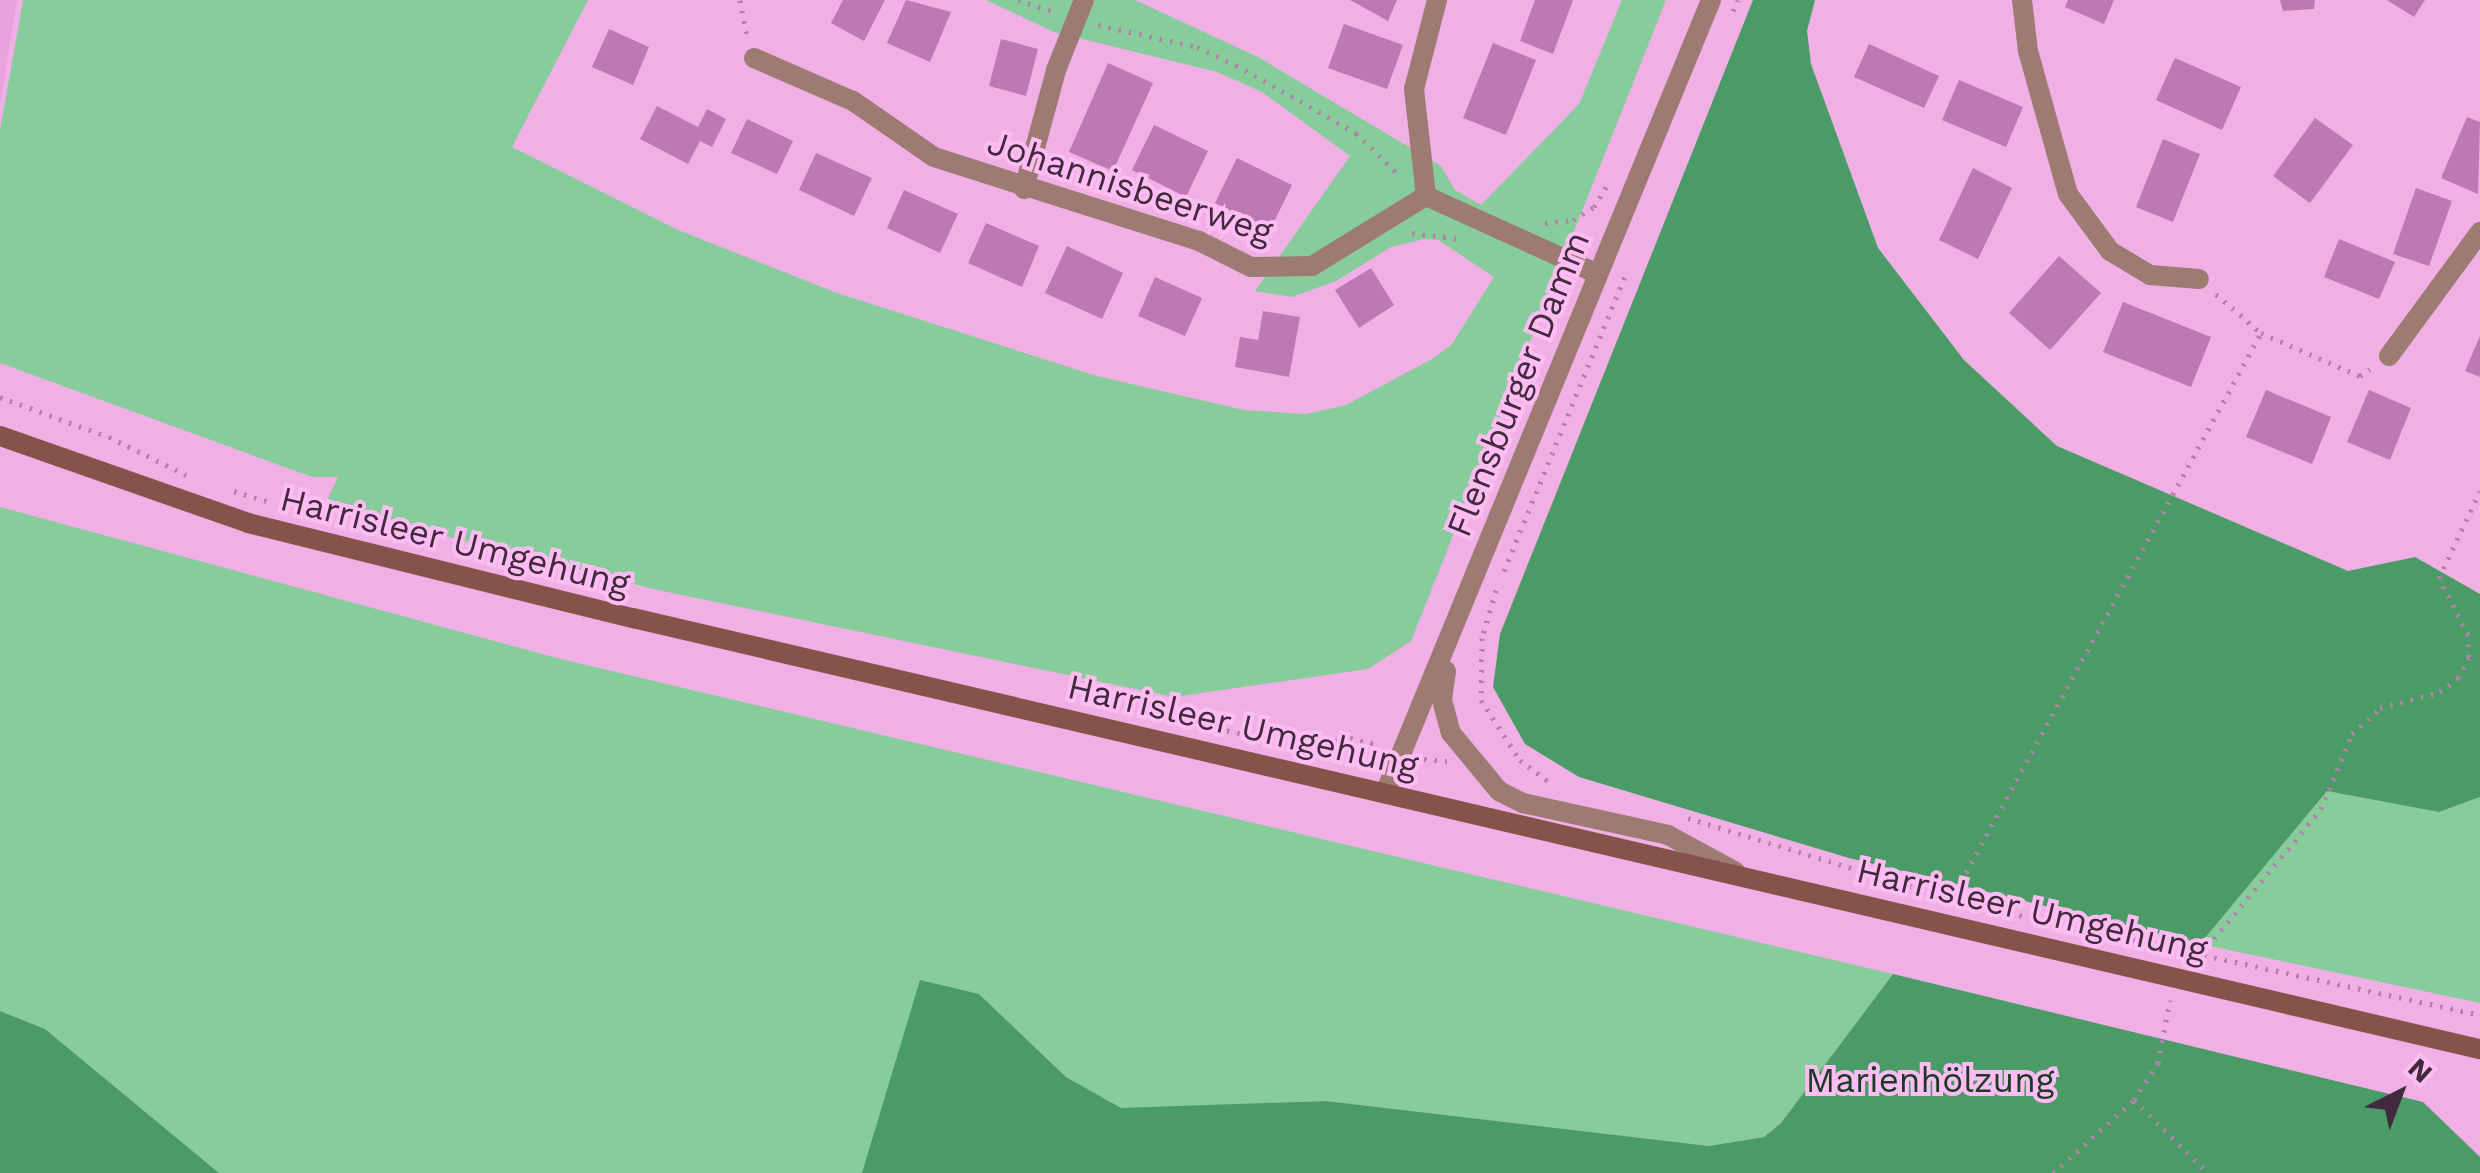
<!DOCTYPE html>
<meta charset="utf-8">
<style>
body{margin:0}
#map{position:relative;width:2480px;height:1173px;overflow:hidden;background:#f1b0e5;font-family:"Work Sans",sans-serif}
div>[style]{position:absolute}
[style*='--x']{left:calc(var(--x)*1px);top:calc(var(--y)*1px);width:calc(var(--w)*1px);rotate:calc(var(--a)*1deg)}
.built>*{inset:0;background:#e9a3dc}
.green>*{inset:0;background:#87cd9c}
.forest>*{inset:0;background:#4b9b67}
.building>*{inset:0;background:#bd79b1}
.path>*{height:5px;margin-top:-2.5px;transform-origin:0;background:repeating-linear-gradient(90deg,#b481ab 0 2.5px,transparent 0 10.5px)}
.minor>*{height:20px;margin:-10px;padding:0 10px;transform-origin:10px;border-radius:10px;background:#9d7a72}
.tertiary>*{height:20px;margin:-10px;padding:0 10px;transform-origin:10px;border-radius:10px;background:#9d7a72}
.secondary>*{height:20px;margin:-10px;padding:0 10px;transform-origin:10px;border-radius:10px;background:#855349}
span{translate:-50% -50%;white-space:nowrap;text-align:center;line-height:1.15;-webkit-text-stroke:8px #febdf2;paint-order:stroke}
.street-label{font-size:35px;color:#42293e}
.park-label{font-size:35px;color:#183b24}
.north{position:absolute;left:2350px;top:1043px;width:100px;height:100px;-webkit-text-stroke:8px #febdf2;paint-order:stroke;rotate:42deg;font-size:28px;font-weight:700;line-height:40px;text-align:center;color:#42293e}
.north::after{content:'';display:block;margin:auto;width:35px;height:45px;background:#42293e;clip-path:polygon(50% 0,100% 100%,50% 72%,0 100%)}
</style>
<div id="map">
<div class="built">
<i style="clip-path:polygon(0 0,17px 0,0 105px)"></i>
</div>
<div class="green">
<i style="clip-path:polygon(23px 0,588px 0,512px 147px,678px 230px,837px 293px,1097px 376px,1244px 410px,1306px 414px,1346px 405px,1434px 358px,1452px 344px,1494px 277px,1438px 240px,1424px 239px,1391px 247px,1336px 281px,1292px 297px,1255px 291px,1350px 156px,1262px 92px,1217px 72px,1054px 32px,986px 0,1135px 0,1258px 57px,1441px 166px,1455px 190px,1481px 205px,1579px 104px,1622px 0,1666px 0,1411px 641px,1368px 669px,1174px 697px,653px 589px,325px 505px,338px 477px,312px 477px,0 363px,0 130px)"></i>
<i style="clip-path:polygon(0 507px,561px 659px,1893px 974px,1781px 1123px,1764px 1137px,1709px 1146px,1326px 1101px,1121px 1109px,1066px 1077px,979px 994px,862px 1173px,219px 1173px,45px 1029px,0 1011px)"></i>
<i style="clip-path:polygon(2327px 791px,2439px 812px,2480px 797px,2480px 1003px,2200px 944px)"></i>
</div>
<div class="forest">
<i style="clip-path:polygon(1753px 0,1815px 0,1807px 31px,1811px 64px,1878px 248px,1964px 360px,2057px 446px,2348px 571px,2415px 557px,2480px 594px,2480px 797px,2439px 812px,2327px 791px,2200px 944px,1849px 858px,1579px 777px,1525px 744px,1493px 687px,1500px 634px)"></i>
<i style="clip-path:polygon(1893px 974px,2423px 1102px,2480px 1157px,2480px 1173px,862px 1173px,920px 980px,979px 994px,1066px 1077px,1121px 1108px,1326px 1101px,1709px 1146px,1764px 1137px,1781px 1123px)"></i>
<i style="clip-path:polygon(0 1011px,45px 1029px,219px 1173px,0 1173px)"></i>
</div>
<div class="building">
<i style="clip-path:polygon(843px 0,885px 0,864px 41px,831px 23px)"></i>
<i style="clip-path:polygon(906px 0,951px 12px,930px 62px,887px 43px)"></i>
<i style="clip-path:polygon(1350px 0,1397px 0,1388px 21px)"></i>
<i style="clip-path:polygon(1535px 0,1573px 0,1553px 54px,1520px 41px)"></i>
<i style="clip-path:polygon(2068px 0,2114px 0,2104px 24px,2065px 7px)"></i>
<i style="clip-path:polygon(2280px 0,2315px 0,2314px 9px,2283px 11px)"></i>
<i style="clip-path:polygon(2387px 0,2425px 0,2414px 17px)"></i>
<i style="clip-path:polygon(1344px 24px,1403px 45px,1387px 89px,1328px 68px)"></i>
<i style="clip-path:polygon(609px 29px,649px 47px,633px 85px,592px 67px)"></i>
<i style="clip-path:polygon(1001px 39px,1038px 49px,1026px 96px,989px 86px)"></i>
<i style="clip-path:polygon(1493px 43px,1536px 60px,1506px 135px,1463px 118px)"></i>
<i style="clip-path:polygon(1869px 44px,1939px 76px,1924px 108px,1854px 77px)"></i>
<i style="clip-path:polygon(2175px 58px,2241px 87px,2222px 130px,2156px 100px)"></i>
<i style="clip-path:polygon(1108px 63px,1153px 83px,1113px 171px,1069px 152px)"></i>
<i style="clip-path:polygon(1959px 80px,2023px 107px,2006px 147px,1942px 120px)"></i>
<i style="clip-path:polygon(657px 106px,698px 127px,707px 109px,726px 119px,712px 147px,700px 141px,688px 164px,640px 139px)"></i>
<i style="clip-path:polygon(2467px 117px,2480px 122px,2478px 194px,2441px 178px)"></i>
<i style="clip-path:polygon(2315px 118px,2353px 145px,2310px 203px,2273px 176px)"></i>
<i style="clip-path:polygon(747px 119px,793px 141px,777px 174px,731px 153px)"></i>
<i style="clip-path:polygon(1154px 125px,1208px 151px,1186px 197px,1132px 170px)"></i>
<i style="clip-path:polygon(2163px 139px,2200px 154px,2173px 222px,2136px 207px)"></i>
<i style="clip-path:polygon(816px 153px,872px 178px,854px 216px,799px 190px)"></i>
<i style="clip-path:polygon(1237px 158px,1292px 185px,1270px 230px,1215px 203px)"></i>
<i style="clip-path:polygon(1973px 168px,2012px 188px,1978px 259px,1939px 240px)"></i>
<i style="clip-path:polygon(2416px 188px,2452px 201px,2429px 266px,2393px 254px)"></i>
<i style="clip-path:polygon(904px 190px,958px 214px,940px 253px,887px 228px)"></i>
<i style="clip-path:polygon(986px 223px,1039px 246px,1022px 287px,968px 263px)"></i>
<i style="clip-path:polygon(2339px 239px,2395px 262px,2379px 299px,2324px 277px)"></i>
<i style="clip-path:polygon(1067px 246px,1123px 273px,1102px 319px,1045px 293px)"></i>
<i style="clip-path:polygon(2059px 256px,2101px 293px,2050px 350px,2009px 313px)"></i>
<i style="clip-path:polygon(1371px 268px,1394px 305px,1359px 328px,1335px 290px)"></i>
<i style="clip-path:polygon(1155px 277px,1202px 298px,1185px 336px,1138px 316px)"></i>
<i style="clip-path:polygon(2123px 302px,2211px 337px,2191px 387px,2103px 352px)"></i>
<i style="clip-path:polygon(1263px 311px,1300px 317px,1289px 377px,1235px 367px,1240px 337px,1258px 340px)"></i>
<i style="clip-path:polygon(2480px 336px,2480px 377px,2465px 371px)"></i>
<i style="clip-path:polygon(2266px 390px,2331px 417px,2312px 464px,2246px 437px)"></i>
<i style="clip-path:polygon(2369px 390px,2411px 408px,2390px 460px,2347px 442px)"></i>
</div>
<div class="path">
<i style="--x:740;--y:0;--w:42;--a:79"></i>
<i style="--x:1018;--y:0;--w:38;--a:18"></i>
<i style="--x:1733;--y:11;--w:12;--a:-66"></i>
<i style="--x:1098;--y:25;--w:101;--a:12.5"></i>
<i style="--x:1197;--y:47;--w:43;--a:24.8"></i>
<i style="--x:1236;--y:65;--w:138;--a:29.5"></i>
<i style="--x:1356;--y:133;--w:62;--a:44.3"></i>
<i style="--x:1545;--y:223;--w:28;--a:-6"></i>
<i style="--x:1573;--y:220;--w:25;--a:-32"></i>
<i style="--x:1594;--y:207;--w:26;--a:-59"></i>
<i style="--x:1412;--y:233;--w:48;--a:7.1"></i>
<i style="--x:2216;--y:294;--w:60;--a:40.9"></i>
<i style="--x:2261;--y:333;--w:108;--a:23.5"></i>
<i style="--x:2360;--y:376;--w:12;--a:-35"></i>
<i style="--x:0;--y:397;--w:116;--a:20.2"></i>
<i style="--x:109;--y:437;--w:86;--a:26.3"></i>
<i style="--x:234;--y:491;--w:39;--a:17"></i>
<i style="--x:1504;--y:571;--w:324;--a:-67.7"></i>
<i style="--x:1496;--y:590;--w:50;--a:106.3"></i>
<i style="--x:1482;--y:638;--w:62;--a:90.9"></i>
<i style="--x:1481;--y:700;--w:72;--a:57"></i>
<i style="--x:1520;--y:760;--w:40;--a:37"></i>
<i style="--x:1186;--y:721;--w:121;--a:12.9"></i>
<i style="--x:1304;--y:748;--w:47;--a:-12.3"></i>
<i style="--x:1350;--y:738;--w:31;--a:13"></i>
<i style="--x:1424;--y:759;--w:23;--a:5"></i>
<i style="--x:1688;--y:818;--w:294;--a:17"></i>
<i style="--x:1951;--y:900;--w:646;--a:-61.33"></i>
<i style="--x:2009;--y:913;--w:482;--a:12.2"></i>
<i style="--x:2201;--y:955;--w:189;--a:-50.6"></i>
<i style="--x:2321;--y:809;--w:81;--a:-67.5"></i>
<i style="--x:2352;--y:734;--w:38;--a:-43"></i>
<i style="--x:2380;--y:708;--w:62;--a:-14.9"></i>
<i style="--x:2440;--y:692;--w:23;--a:-38"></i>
<i style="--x:2458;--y:678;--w:24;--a:-62"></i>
<i style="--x:2469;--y:657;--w:22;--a:-93"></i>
<i style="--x:2468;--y:635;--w:64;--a:-117"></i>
<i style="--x:2439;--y:578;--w:96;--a:-64.8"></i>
<i style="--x:2134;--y:1100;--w:104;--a:44.6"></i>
<i style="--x:2053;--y:1173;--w:109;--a:-42"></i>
<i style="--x:2134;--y:1100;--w:44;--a:-57"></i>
<i style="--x:2158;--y:1063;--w:64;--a:-79.2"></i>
</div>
<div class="minor">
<i style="--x:2022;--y:0;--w:51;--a:83.3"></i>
<i style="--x:2028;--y:51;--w:148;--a:74.4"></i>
<i style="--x:2068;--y:194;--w:71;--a:53.6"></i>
<i style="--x:2110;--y:251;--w:47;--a:31"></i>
<i style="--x:2150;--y:275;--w:49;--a:4.7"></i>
<i style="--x:754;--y:58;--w:108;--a:23.5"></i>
<i style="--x:853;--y:101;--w:98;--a:34.7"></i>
<i style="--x:934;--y:157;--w:278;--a:17.6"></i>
<i style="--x:1199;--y:241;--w:58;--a:26.6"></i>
<i style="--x:1251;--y:267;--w:61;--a:-0.9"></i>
<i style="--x:1312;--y:266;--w:134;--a:-31.6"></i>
<i style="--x:1426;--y:196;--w:189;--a:24.4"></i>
<i style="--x:1024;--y:189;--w:123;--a:-74.9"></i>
<i style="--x:1056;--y:70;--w:75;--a:-68.2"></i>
<i style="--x:1426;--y:196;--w:108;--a:-96.4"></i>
<i style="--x:1414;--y:89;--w:92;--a:-75.5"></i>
<i style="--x:2389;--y:356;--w:154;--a:-53.7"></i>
</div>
<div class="tertiary">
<i style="--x:1446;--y:671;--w:29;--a:98"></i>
<i style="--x:1442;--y:700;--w:34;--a:75"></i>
<i style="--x:1451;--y:733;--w:75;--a:50.4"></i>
<i style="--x:1499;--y:791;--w:27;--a:27"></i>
<i style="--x:1523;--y:803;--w:148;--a:12.4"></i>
<i style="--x:1668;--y:835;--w:77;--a:28.6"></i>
<i style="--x:1385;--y:793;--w:857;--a:-67.65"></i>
</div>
<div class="secondary">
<i style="--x:0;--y:436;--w:263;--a:19.3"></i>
<i style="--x:248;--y:523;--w:397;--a:13.9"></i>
<i style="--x:633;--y:618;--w:1897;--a:13.14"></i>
</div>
<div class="street-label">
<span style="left:1130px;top:187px;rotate:18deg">Johannisbeerweg</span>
<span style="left:1518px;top:384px;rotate:-68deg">Flensburger Damm</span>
<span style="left:455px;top:541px;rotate:14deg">Harrisleer Umgehung</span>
<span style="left:1243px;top:726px;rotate:13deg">Harrisleer Umgehung</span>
<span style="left:2032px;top:910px;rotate:13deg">Harrisleer Umgehung</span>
</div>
<div class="park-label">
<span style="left:1930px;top:1080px">Marienhölzung</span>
</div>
<div class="north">N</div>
</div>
